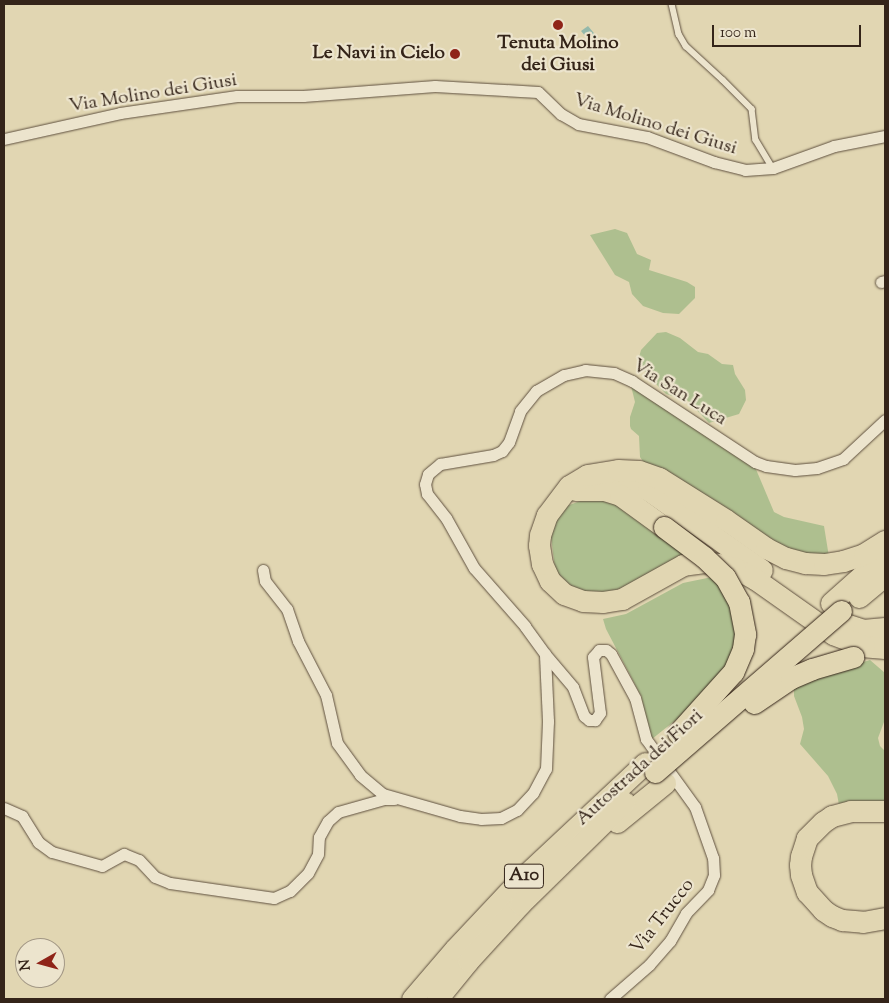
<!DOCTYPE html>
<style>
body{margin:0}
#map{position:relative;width:889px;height:1003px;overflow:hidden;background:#e1d6b2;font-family:"Sorts Mill Goudy",serif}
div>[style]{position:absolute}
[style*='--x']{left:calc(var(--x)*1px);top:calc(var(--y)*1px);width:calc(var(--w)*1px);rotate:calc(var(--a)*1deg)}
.green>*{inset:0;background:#aebf8f}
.water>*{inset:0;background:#94b9ab}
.roads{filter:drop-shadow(0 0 1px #5f503f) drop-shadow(0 0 1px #5f503f)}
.service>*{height:5.5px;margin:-2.75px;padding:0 2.75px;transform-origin:2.75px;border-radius:2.75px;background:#ece4cd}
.minor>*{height:11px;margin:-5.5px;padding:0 5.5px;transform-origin:5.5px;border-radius:5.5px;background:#ece4cd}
.motorway>*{height:21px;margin:-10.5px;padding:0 10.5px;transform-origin:10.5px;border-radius:10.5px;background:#e1d6b2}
.bridges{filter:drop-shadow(0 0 1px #342419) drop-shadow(0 0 1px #342419)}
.motorway-bridge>*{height:21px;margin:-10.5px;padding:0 10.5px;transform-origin:10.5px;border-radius:10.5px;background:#e1d6b2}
.dots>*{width:14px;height:14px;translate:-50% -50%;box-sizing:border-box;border:2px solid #ece4cd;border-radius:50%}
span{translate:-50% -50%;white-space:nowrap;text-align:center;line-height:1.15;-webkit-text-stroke:4.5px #ece4cd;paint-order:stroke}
.shield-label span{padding:1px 4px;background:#ece4cd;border:1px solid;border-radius:4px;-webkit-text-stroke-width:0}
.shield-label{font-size:18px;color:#342419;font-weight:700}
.poi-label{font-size:19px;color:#342419;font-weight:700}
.right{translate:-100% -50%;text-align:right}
.street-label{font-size:19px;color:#342419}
.frame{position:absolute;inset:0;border:5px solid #342419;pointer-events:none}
.north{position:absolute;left:15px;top:938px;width:50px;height:50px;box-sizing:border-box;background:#ece4cd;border:1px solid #a29785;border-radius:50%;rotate:263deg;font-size:14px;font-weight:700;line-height:20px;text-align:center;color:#342419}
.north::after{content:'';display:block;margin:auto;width:18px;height:22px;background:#8f2418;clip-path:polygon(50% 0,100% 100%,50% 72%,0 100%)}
.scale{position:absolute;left:712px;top:25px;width:149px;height:22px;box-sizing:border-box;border:2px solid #342419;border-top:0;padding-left:6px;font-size:15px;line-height:18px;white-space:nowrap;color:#342419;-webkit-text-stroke:4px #ece4cd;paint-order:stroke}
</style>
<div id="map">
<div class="green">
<i style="clip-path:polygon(615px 229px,627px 233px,637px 254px,651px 260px,649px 270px,687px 282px,695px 287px,695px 298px,679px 314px,663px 313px,643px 306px,632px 294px,629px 282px,615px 275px,590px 235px)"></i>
<i style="clip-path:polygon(666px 332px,680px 338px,698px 352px,708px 354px,722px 364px,733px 365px,735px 374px,745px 390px,746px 400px,739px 414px,709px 423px,688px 401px,666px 394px,648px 376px,638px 361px,641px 350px,657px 333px)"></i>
<i style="clip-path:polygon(631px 386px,755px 467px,774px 512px,784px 517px,824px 526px,829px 557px,788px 550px,644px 463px,640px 457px,639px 436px,631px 429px,630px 426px,630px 417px,635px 402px)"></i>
<i style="clip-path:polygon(591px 497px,606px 498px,688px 557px,617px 593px,578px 592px,562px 578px,555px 569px,551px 536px,557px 515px,564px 507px)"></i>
<i style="clip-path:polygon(712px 577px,727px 594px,736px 638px,727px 671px,687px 711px,652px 739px,648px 729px,641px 696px,606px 629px,603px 619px,626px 614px,683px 583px)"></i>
<i style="clip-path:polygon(870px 660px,885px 673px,884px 722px,878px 738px,880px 746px,885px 751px,885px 804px,839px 805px,837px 794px,828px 776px,800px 744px,804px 729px,802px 717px,794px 696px,794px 684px)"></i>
</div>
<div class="water">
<i style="clip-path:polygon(588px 26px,598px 38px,592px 44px,581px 31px)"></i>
</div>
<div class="roads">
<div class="service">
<i style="--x:672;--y:4;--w:31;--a:77"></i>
<i style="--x:679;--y:34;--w:14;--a:60"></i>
<i style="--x:686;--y:46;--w:50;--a:42.6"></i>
<i style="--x:723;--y:80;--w:41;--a:45"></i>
<i style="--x:752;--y:109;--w:31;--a:83"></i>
<i style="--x:756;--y:140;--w:33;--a:59"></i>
</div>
<div class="minor">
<i style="--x:4;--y:139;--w:119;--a:-12.6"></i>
<i style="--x:120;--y:113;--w:118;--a:-8.3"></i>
<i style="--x:237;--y:96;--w:66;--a:0"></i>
<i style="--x:303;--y:96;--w:132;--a:-4.3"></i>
<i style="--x:435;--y:86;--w:103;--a:3.3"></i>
<i style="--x:538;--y:92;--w:32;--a:44"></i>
<i style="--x:561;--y:114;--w:20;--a:30"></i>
<i style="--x:578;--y:124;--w:70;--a:10.7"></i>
<i style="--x:647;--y:137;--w:72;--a:20.5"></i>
<i style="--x:714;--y:162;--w:32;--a:14"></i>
<i style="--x:745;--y:170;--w:28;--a:-4"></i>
<i style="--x:773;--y:168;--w:65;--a:-19.8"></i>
<i style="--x:834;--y:146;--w:52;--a:-11.1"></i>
<i style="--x:881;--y:282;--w:4;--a:-14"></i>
<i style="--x:263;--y:570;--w:11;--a:80"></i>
<i style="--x:265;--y:581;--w:36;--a:52"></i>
<i style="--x:287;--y:609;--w:34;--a:71"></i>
<i style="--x:298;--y:641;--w:61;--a:62.6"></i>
<i style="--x:326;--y:695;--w:49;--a:77.1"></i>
<i style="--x:337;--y:743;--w:39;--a:54"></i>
<i style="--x:360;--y:775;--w:30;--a:40"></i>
<i style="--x:383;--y:794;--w:80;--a:15.9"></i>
<i style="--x:460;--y:816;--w:21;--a:8"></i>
<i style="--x:481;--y:819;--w:20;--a:-3"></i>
<i style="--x:501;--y:818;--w:18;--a:-27"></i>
<i style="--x:517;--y:810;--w:23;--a:-47"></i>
<i style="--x:533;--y:793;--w:27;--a:-62"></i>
<i style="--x:546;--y:769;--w:48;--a:-87.6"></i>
<i style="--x:548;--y:721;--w:67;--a:-92.6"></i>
<i style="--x:4;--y:808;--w:20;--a:24"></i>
<i style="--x:22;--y:816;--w:31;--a:58"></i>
<i style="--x:38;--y:842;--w:17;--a:36"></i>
<i style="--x:52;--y:852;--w:52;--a:15.6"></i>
<i style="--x:102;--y:866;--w:25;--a:-29"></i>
<i style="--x:124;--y:854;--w:16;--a:22"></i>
<i style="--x:139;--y:860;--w:23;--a:47"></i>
<i style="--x:155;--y:877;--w:16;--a:22"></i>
<i style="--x:170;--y:883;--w:105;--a:8.2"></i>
<i style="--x:274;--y:898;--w:17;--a:-24"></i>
<i style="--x:290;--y:891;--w:25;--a:-45"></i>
<i style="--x:308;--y:873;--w:21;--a:-62"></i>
<i style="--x:318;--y:854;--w:17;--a:-87"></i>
<i style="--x:319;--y:837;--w:18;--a:-61"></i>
<i style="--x:328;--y:821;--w:13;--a:-42"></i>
<i style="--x:338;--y:812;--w:48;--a:-15.8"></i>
<i style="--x:384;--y:799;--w:10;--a:0"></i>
<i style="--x:610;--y:999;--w:52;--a:-41.1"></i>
<i style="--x:649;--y:965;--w:32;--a:-49"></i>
<i style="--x:670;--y:941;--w:32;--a:-60"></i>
<i style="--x:686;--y:913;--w:32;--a:-46"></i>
<i style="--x:708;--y:890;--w:16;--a:-68"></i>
<i style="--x:714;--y:875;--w:17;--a:-93"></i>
<i style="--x:713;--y:858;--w:54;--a:-109.4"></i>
<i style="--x:695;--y:807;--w:84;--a:-125.8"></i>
<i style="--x:646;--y:739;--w:42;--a:-105"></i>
<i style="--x:635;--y:698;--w:50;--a:-118.6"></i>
<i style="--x:611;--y:654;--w:6;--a:-141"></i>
<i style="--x:606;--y:650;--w:7;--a:180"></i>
<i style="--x:599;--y:650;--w:9;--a:131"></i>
<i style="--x:593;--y:657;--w:56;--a:82.9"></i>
<i style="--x:600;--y:713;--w:9;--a:126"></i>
<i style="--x:595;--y:720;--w:6;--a:180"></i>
<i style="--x:589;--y:720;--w:6;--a:-141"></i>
<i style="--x:584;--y:716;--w:31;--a:-111"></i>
<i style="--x:573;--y:687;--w:43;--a:-130.3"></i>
<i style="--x:545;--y:654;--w:34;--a:-126"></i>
<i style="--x:525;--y:626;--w:77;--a:-131.3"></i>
<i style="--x:474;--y:568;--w:57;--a:-119.2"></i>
<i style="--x:446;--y:518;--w:31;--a:-128"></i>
<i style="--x:427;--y:494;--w:10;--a:-101"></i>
<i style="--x:425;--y:484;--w:10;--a:-73"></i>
<i style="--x:428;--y:474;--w:16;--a:-40"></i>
<i style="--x:440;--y:464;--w:54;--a:-9.6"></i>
<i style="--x:493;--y:455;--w:10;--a:-24"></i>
<i style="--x:502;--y:451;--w:11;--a:-52"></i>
<i style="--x:509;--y:442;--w:33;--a:-70"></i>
<i style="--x:520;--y:411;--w:26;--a:-51"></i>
<i style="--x:536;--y:391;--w:32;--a:-30"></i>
<i style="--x:564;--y:375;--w:22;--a:-13"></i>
<i style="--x:585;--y:370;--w:29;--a:6"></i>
<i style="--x:614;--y:373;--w:20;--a:24"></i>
<i style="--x:632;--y:381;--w:147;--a:33.4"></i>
<i style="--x:755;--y:462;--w:12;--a:20"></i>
<i style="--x:766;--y:466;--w:29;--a:8"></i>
<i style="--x:795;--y:470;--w:22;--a:-5"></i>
<i style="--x:817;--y:468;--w:28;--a:-19"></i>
<i style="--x:843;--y:459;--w:57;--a:-42.9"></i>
</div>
<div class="motorway">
<i style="--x:617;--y:480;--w:11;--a:5"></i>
<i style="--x:628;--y:481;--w:22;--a:24"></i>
<i style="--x:648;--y:490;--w:139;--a:35.1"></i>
<i style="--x:575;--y:490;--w:29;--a:0"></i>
<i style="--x:604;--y:490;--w:17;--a:17"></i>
<i style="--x:620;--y:495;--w:54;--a:36"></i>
<i style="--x:859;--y:597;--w:34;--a:-40"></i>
<i style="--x:831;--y:603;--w:72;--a:-41.6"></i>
<i style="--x:836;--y:621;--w:28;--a:18"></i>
<i style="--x:863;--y:630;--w:22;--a:-5"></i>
<i style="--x:885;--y:648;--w:21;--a:-175"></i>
<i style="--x:864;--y:646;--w:33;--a:-159"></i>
<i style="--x:833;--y:634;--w:95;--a:-144.8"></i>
<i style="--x:755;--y:579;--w:23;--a:-151"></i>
<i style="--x:735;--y:568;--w:17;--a:-167"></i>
<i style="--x:718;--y:564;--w:14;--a:-172"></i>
<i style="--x:704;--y:562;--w:21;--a:172"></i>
<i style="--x:683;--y:565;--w:70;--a:150.9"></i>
<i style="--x:622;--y:599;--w:19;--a:171"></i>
<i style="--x:603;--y:602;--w:20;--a:-177"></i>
<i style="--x:583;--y:601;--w:20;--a:-160"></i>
<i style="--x:564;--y:594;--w:19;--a:-137"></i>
<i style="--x:550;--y:581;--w:19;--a:-115"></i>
<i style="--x:542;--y:564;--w:19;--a:-99"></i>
<i style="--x:539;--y:545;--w:10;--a:-84"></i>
<i style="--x:540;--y:535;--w:21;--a:-71"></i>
<i style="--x:547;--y:515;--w:36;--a:-53"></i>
<i style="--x:569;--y:486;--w:21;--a:-31"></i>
<i style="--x:587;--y:475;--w:31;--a:-9"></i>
<i style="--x:618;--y:470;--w:21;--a:3"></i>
<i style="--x:639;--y:471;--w:21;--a:19"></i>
<i style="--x:659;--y:478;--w:79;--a:32.1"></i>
<i style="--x:726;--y:520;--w:49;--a:35"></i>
<i style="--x:766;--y:548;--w:22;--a:27"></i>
<i style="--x:786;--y:558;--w:20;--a:15"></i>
<i style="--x:805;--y:563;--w:19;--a:3"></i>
<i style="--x:824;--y:564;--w:19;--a:-9"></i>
<i style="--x:843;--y:561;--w:22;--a:-18"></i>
<i style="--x:864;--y:554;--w:25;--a:-32"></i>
<i style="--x:885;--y:811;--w:34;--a:180"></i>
<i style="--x:851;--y:811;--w:20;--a:165"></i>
<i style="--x:832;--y:816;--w:11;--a:146"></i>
<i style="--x:823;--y:822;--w:23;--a:135"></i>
<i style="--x:807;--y:838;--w:19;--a:108"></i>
<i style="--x:801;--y:856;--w:9;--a:96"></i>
<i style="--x:800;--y:865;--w:10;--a:84"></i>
<i style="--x:801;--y:875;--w:18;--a:71"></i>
<i style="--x:807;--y:892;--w:24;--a:48"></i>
<i style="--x:823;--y:910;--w:11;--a:34"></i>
<i style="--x:832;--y:916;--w:11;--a:22"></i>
<i style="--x:842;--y:920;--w:21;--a:5"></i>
<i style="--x:863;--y:922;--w:22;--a:-10"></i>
<i style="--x:617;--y:822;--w:62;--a:-39.1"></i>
<i style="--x:412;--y:999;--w:66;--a:-49.3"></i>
<i style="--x:455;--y:949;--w:92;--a:-46.8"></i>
<i style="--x:518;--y:882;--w:174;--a:-43.1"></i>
<i style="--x:437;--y:999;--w:49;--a:-50.8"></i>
<i style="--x:468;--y:961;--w:77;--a:-47.6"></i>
<i style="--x:520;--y:904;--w:146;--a:-44.4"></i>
</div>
</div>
<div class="bridges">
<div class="motorway-bridge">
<i style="--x:664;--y:527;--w:50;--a:36.9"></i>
<i style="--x:704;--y:557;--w:29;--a:44"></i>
<i style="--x:725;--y:577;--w:29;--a:61"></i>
<i style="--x:739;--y:602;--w:33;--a:79"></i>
<i style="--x:745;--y:634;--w:15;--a:98"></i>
<i style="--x:743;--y:649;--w:25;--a:113"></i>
<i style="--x:733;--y:672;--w:82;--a:132"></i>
<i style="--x:754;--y:703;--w:45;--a:-34"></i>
<i style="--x:791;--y:678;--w:23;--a:-23"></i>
<i style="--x:812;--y:669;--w:43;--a:-16.3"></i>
<i style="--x:655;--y:772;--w:246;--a:-40.9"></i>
</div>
</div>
<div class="dots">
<i style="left:558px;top:25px;background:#8f2418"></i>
<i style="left:455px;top:54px;background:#8f2418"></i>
</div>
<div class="shield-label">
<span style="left:524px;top:876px">A10</span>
</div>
<div class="poi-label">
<span style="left:558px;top:55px">Tenuta Molino<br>dei Giusi</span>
<span class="right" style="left:445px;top:54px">Le Navi in Cielo</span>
</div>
<div class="street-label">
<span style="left:153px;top:94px;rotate:-9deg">Via Molino dei Giusi</span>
<span style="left:655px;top:125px;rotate:17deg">Via Molino dei Giusi</span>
<span style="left:679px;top:393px;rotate:32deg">Via San Luca</span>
<span style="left:640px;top:768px;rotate:-42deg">Autostrada dei Fiori</span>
<span style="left:663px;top:917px;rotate:-52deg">Via Trucco</span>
</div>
<div class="frame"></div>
<div class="north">N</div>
<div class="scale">100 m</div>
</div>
